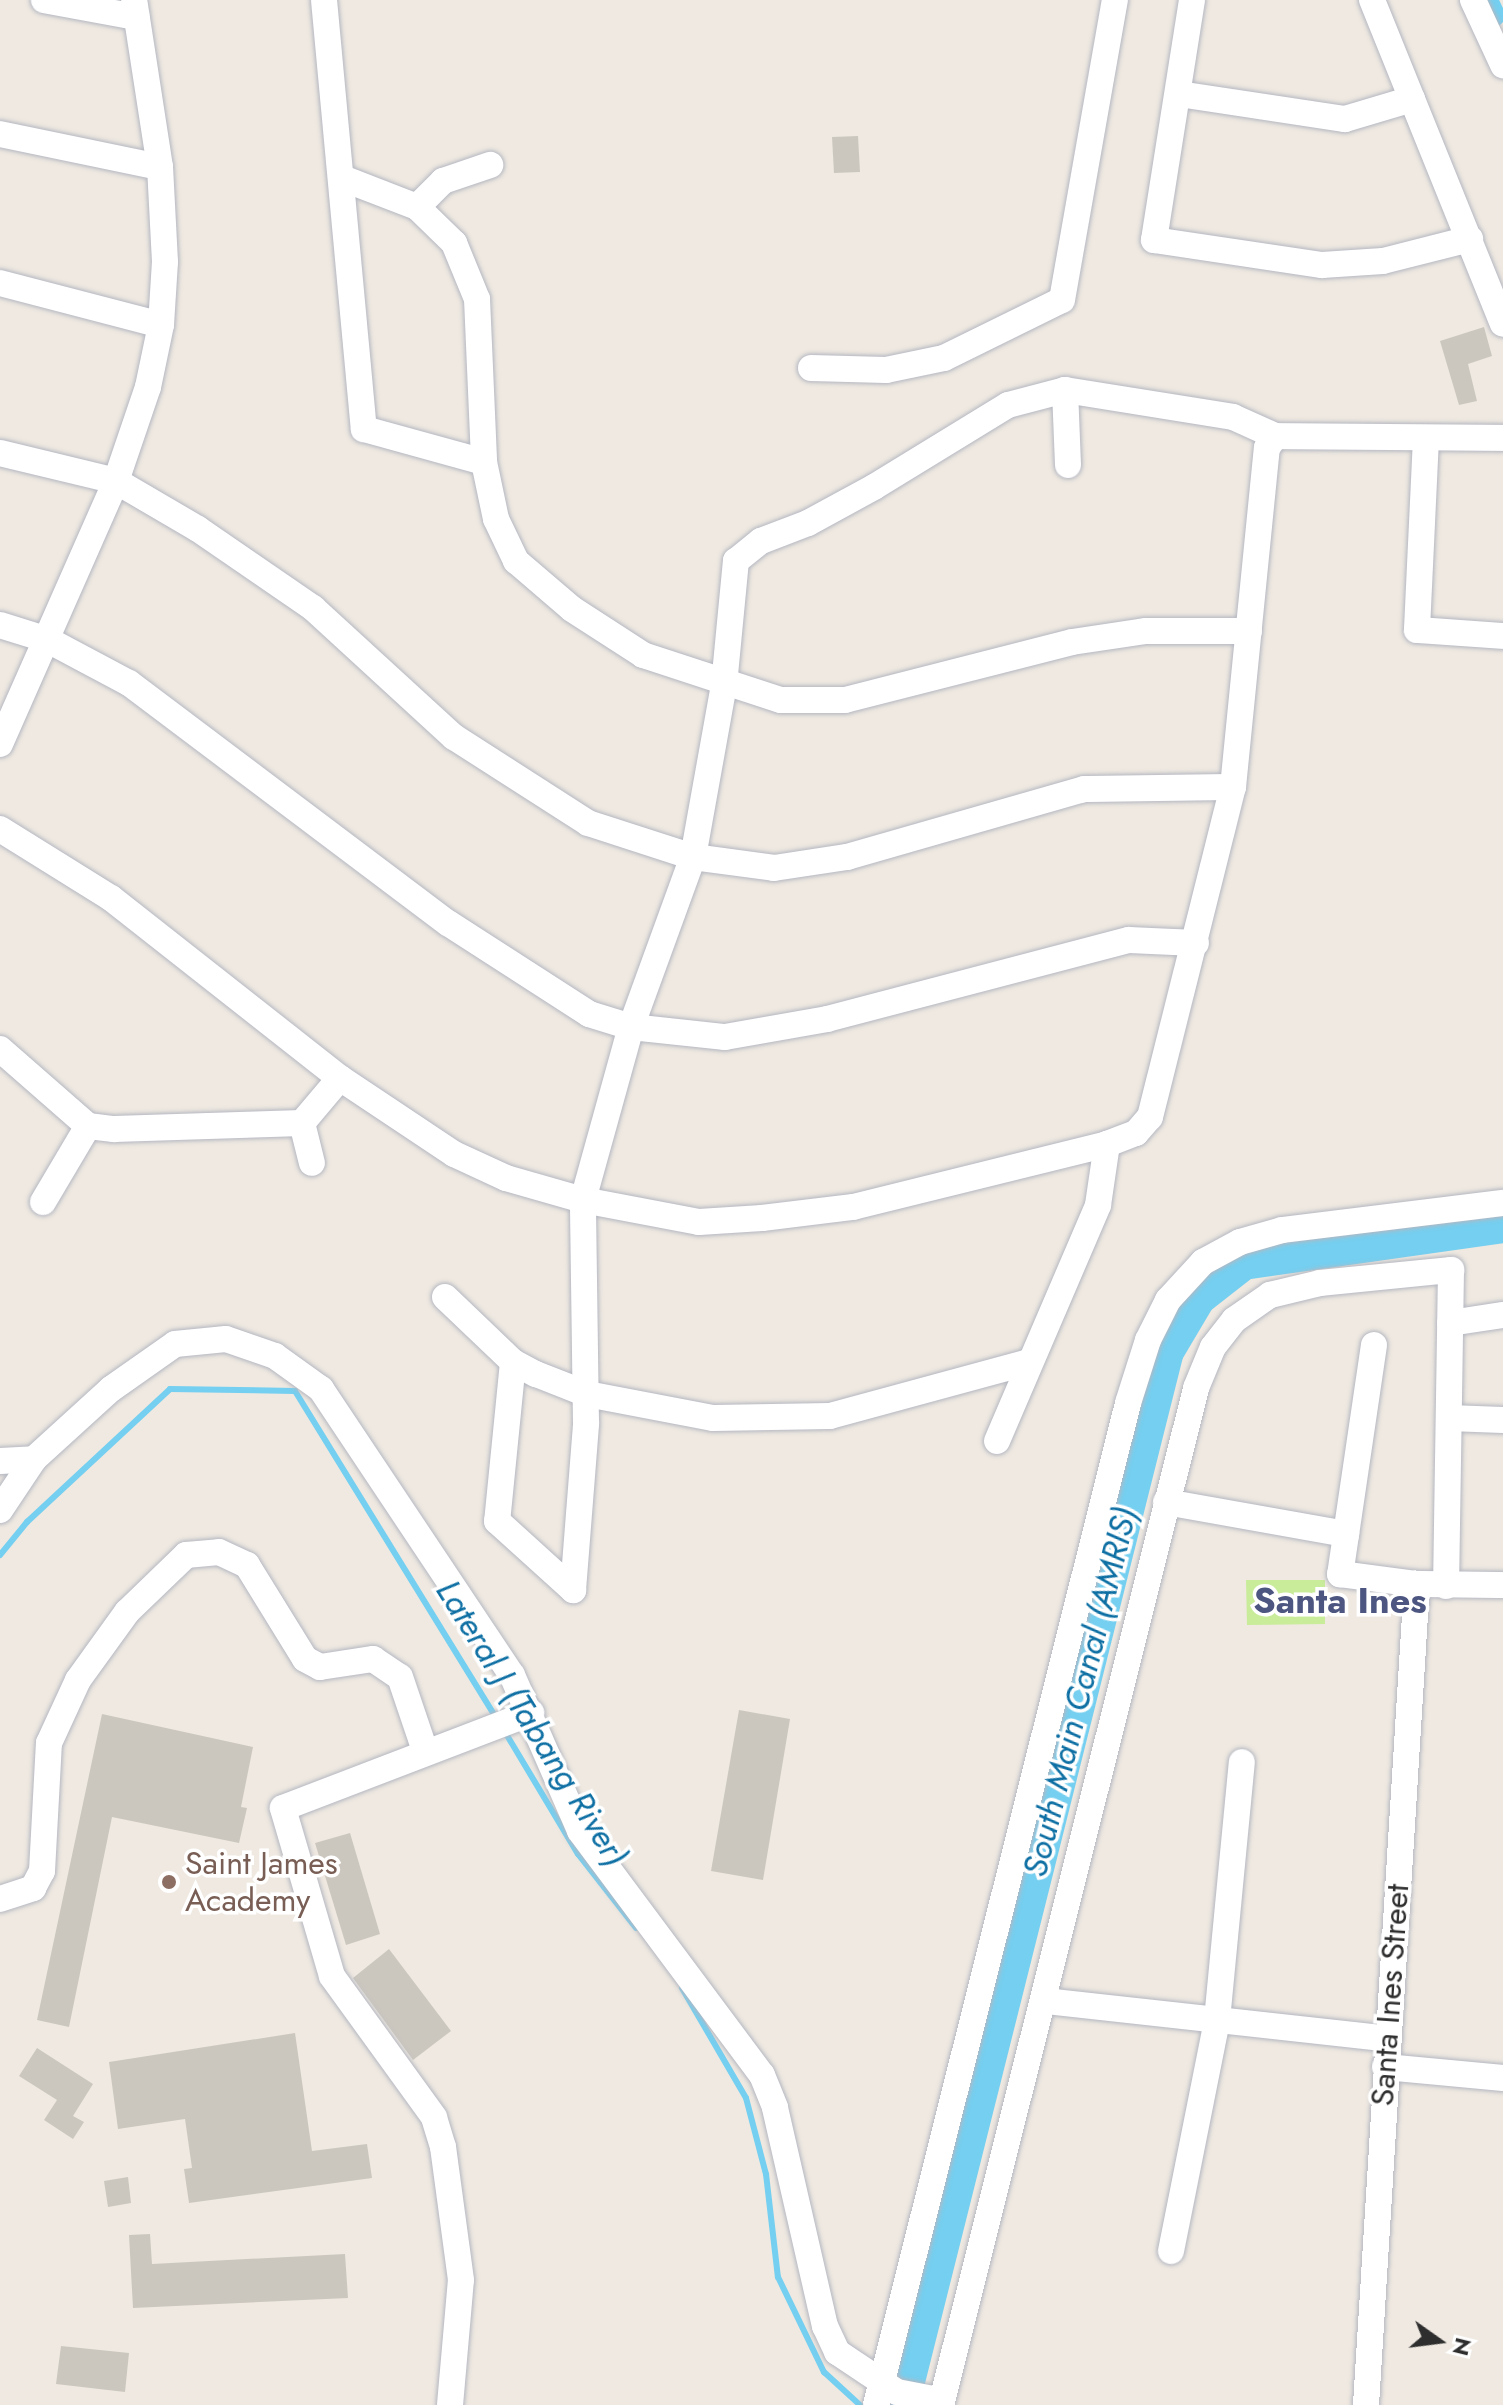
<!DOCTYPE html>
<style>
body{margin:0}
#map{position:relative;width:1503px;height:2405px;overflow:hidden;background:#efe9e1;font-family:Jost,sans-serif}
div>[style]{position:absolute}
[style*='--x']{left:calc(var(--x)*1px);top:calc(var(--y)*1px);width:calc(var(--w)*1px);rotate:calc(var(--a)*1deg)}
.pitch>*{inset:0;background:#c9ec9a}
.stream>*{height:6px;margin:-3px;padding:0 3px;transform-origin:3px;border-radius:3px;background:#75cff0}
.canal>*{height:22px;margin:-11px;padding:0 11px;transform-origin:11px;border-radius:11px;background:#75cff0}
.river>*{height:38px;margin:-19px;padding:0 19px;transform-origin:19px;border-radius:19px;background:#75cff0}
.building>*{inset:0;background:#cbc7bf}
.roads{filter:drop-shadow(0 0 2px #b4b7c1) drop-shadow(0 0 2px #b4b7c1)}
.minor>*{height:26px;margin:-13px;padding:0 13px;transform-origin:13px;border-radius:13px;background:#fff}
.dots>*{width:22px;height:22px;translate:-50% -50%;box-sizing:border-box;border:4px solid #fff;border-radius:50%}
span{translate:-50% -50%;white-space:nowrap;text-align:center;line-height:1.15;-webkit-text-stroke:7px #fff;paint-order:stroke}
.education-label{font-size:32px;color:#785e54}
.left{translate:0 -50%;text-align:left}
.street-label{font-size:32px;color:#2e2e2e}
.water-label{font-size:34px;color:#0d6fa3;font-style:italic}
.quarter-label{font-size:36px;color:#4d5680;font-weight:700}
.north{position:absolute;left:1399px;top:2301px;width:80px;height:80px;-webkit-text-stroke:6px #fff;paint-order:stroke;rotate:104deg;font-size:22px;font-weight:700;line-height:32px;text-align:center;color:#2e2e2e}
.north::after{content:'';display:block;margin:auto;width:28px;height:36px;background:#2e2e2e;clip-path:polygon(50% 0,100% 100%,50% 72%,0 100%)}
</style>
<div id="map">
<div class="pitch">
<i style="clip-path:polygon(1246px 1580px,1325px 1580px,1325px 1624px,1247px 1625px)"></i>
</div>
<div class="stream">
<i style="--x:0;--y:1555;--w:43;--a:-50.7"></i>
<i style="--x:27;--y:1522;--w:195;--a:-42.9"></i>
<i style="--x:170;--y:1389;--w:125;--a:0.9"></i>
<i style="--x:295;--y:1391;--w:385;--a:58.4"></i>
<i style="--x:505;--y:1732;--w:142;--a:59.1"></i>
<i style="--x:578;--y:1854;--w:94;--a:51.9"></i>
<i style="--x:682;--y:1988;--w:127;--a:59.8"></i>
<i style="--x:746;--y:2098;--w:79;--a:75.3"></i>
<i style="--x:766;--y:2174;--w:104;--a:83.4"></i>
<i style="--x:778;--y:2277;--w:106;--a:64.2"></i>
<i style="--x:824;--y:2372;--w:49;--a:42.5"></i>
</div>
<div class="canal">
<i style="--x:1487;--y:0;--w:17;--a:65"></i>
</div>
<div class="river">
<i style="--x:900;--y:2405;--w:1087;--a:-75.89"></i>
<i style="--x:1165;--y:1351;--w:63;--a:-59.3"></i>
<i style="--x:1197;--y:1297;--w:58;--a:-38"></i>
<i style="--x:1243;--y:1261;--w:263;--a:-8.1"></i>
</div>
<div class="building">
<i style="clip-path:polygon(858px 136px,860px 172px,834px 173px,832px 137px)"></i>
<i style="clip-path:polygon(1484px 327px,1492px 356px,1468px 364px,1477px 401px,1459px 405px,1440px 341px)"></i>
<i style="clip-path:polygon(739px 1710px,790px 1719px,763px 1880px,711px 1871px)"></i>
<i style="clip-path:polygon(102px 1714px,253px 1747px,241px 1807px,247px 1808px,239px 1843px,112px 1817px,69px 2027px,37px 2020px)"></i>
<i style="clip-path:polygon(350px 1833px,380px 1934px,346px 1945px,315px 1843px)"></i>
<i style="clip-path:polygon(389px 1949px,451px 2031px,413px 2060px,353px 1978px)"></i>
<i style="clip-path:polygon(295px 2033px,312px 2151px,367px 2144px,372px 2178px,189px 2203px,184px 2169px,192px 2168px,185px 2119px,118px 2129px,109px 2062px)"></i>
<i style="clip-path:polygon(37px 2048px,93px 2084px,73px 2116px,84px 2122px,73px 2139px,44px 2120px,57px 2100px,19px 2076px)"></i>
<i style="clip-path:polygon(128px 2177px,131px 2203px,108px 2207px,104px 2181px)"></i>
<i style="clip-path:polygon(150px 2234px,152px 2264px,345px 2254px,348px 2298px,133px 2308px,129px 2235px)"></i>
<i style="clip-path:polygon(61px 2346px,129px 2353px,125px 2392px,56px 2384px)"></i>
</div>
<div class="roads">
<div class="minor">
<i style="--x:44;--y:0;--w:94;--a:10.5"></i>
<i style="--x:324;--y:0;--w:431;--a:84.7"></i>
<i style="--x:364;--y:429;--w:124;--a:15.4"></i>
<i style="--x:1192;--y:0;--w:243;--a:99"></i>
<i style="--x:1154;--y:240;--w:170;--a:8.5"></i>
<i style="--x:1322;--y:265;--w:61;--a:-3.8"></i>
<i style="--x:1383;--y:261;--w:90;--a:-14.2"></i>
<i style="--x:1372;--y:0;--w:349;--a:68"></i>
<i style="--x:1473;--y:0;--w:72;--a:65.2"></i>
<i style="--x:1179;--y:94;--w:168;--a:8.6"></i>
<i style="--x:1345;--y:119;--w:70;--a:-16.6"></i>
<i style="--x:0;--y:134;--w:163;--a:11.7"></i>
<i style="--x:342;--y:178;--w:80;--a:21.1"></i>
<i style="--x:417;--y:207;--w:52;--a:44.2"></i>
<i style="--x:454;--y:243;--w:61;--a:67.7"></i>
<i style="--x:477;--y:299;--w:163;--a:87.5"></i>
<i style="--x:484;--y:462;--w:58;--a:78.1"></i>
<i style="--x:496;--y:519;--w:47;--a:64.5"></i>
<i style="--x:516;--y:561;--w:74;--a:40.6"></i>
<i style="--x:572;--y:609;--w:85;--a:32.9"></i>
<i style="--x:643;--y:655;--w:145;--a:18.1"></i>
<i style="--x:781;--y:700;--w:64;--a:0"></i>
<i style="--x:845;--y:700;--w:234;--a:-14.3"></i>
<i style="--x:1072;--y:642;--w:75;--a:-8.5"></i>
<i style="--x:1146;--y:631;--w:103;--a:0"></i>
<i style="--x:417;--y:207;--w:37;--a:-45"></i>
<i style="--x:443;--y:181;--w:50;--a:-18.8"></i>
<i style="--x:0;--y:283;--w:166;--a:14.6"></i>
<i style="--x:811;--y:368;--w:75;--a:1.5"></i>
<i style="--x:886;--y:370;--w:59;--a:-11.7"></i>
<i style="--x:944;--y:358;--w:131;--a:-26.2"></i>
<i style="--x:1062;--y:300;--w:305;--a:-80"></i>
<i style="--x:1065;--y:390;--w:75;--a:87.7"></i>
<i style="--x:1426;--y:438;--w:192;--a:92.7"></i>
<i style="--x:1417;--y:630;--w:86;--a:4"></i>
<i style="--x:0;--y:453;--w:119;--a:13.6"></i>
<i style="--x:116;--y:481;--w:95;--a:30.3"></i>
<i style="--x:198;--y:529;--w:140;--a:34.5"></i>
<i style="--x:313;--y:608;--w:191;--a:42.5"></i>
<i style="--x:454;--y:737;--w:159;--a:32.7"></i>
<i style="--x:588;--y:823;--w:110;--a:17.9"></i>
<i style="--x:693;--y:857;--w:82;--a:7.7"></i>
<i style="--x:774;--y:868;--w:74;--a:-8.6"></i>
<i style="--x:847;--y:857;--w:247;--a:-16"></i>
<i style="--x:1084;--y:789;--w:149;--a:-0.8"></i>
<i style="--x:0;--y:625;--w:50;--a:17.4"></i>
<i style="--x:48;--y:640;--w:92;--a:28"></i>
<i style="--x:129;--y:683;--w:399;--a:37"></i>
<i style="--x:448;--y:923;--w:168;--a:32.8"></i>
<i style="--x:589;--y:1014;--w:44;--a:17.2"></i>
<i style="--x:631;--y:1027;--w:95;--a:6.1"></i>
<i style="--x:725;--y:1037;--w:104;--a:-10"></i>
<i style="--x:827;--y:1019;--w:312;--a:-14.7"></i>
<i style="--x:1129;--y:940;--w:67;--a:2.6"></i>
<i style="--x:0;--y:744;--w:287;--a:-66.2"></i>
<i style="--x:116;--y:481;--w:99;--a:-71.2"></i>
<i style="--x:148;--y:387;--w:63;--a:-78.2"></i>
<i style="--x:161;--y:325;--w:63;--a:-86.4"></i>
<i style="--x:165;--y:262;--w:95;--a:-93"></i>
<i style="--x:160;--y:167;--w:169;--a:-98.8"></i>
<i style="--x:0;--y:829;--w:131;--a:31.9"></i>
<i style="--x:111;--y:898;--w:291;--a:38.2"></i>
<i style="--x:340;--y:1078;--w:137;--a:33.7"></i>
<i style="--x:454;--y:1154;--w:57;--a:24.8"></i>
<i style="--x:506;--y:1178;--w:80;--a:15.9"></i>
<i style="--x:583;--y:1200;--w:118;--a:10.7"></i>
<i style="--x:699;--y:1222;--w:63;--a:-3.6"></i>
<i style="--x:762;--y:1218;--w:92;--a:-6.9"></i>
<i style="--x:853;--y:1207;--w:262;--a:-13.9"></i>
<i style="--x:1107;--y:1144;--w:31;--a:-21"></i>
<i style="--x:1136;--y:1133;--w:21;--a:-49"></i>
<i style="--x:1150;--y:1117;--w:340;--a:-75.9"></i>
<i style="--x:1233;--y:787;--w:341;--a:-84.3"></i>
<i style="--x:1267;--y:448;--w:14;--a:-56"></i>
<i style="--x:1275;--y:436;--w:228;--a:0.5"></i>
<i style="--x:0;--y:1049;--w:117;--a:41.2"></i>
<i style="--x:88;--y:1126;--w:26;--a:7"></i>
<i style="--x:114;--y:1129;--w:188;--a:-1.8"></i>
<i style="--x:302;--y:1123;--w:59;--a:-49.8"></i>
<i style="--x:302;--y:1123;--w:41;--a:76"></i>
<i style="--x:43;--y:1202;--w:88;--a:-59.4"></i>
<i style="--x:445;--y:1297;--w:94;--a:43.7"></i>
<i style="--x:513;--y:1362;--w:26;--a:28"></i>
<i style="--x:536;--y:1374;--w:55;--a:21.4"></i>
<i style="--x:587;--y:1394;--w:128;--a:10.8"></i>
<i style="--x:713;--y:1418;--w:117;--a:-1"></i>
<i style="--x:830;--y:1416;--w:206;--a:-15.2"></i>
<i style="--x:1450;--y:1323;--w:54;--a:-8.6"></i>
<i style="--x:1374;--y:1345;--w:232;--a:98.4"></i>
<i style="--x:1340;--y:1574;--w:78;--a:7.4"></i>
<i style="--x:1417;--y:1584;--w:86;--a:0.7"></i>
<i style="--x:513;--y:1362;--w:160;--a:95.7"></i>
<i style="--x:497;--y:1521;--w:103;--a:42.2"></i>
<i style="--x:1449;--y:1418;--w:54;--a:2.1"></i>
<i style="--x:997;--y:1441;--w:257;--a:-66.8"></i>
<i style="--x:1098;--y:1205;--w:62;--a:-81.6"></i>
<i style="--x:0;--y:1461;--w:34;--a:-3"></i>
<i style="--x:1166;--y:1502;--w:183;--a:10.1"></i>
<i style="--x:0;--y:1510;--w:61;--a:-56.3"></i>
<i style="--x:34;--y:1459;--w:104;--a:-42.3"></i>
<i style="--x:111;--y:1389;--w:78;--a:-35.1"></i>
<i style="--x:175;--y:1344;--w:51;--a:-5.6"></i>
<i style="--x:226;--y:1339;--w:52;--a:19.1"></i>
<i style="--x:275;--y:1356;--w:57;--a:35.7"></i>
<i style="--x:321;--y:1389;--w:344;--a:56.3"></i>
<i style="--x:512;--y:1675;--w:170;--a:66.4"></i>
<i style="--x:580;--y:1831;--w:304;--a:53.3"></i>
<i style="--x:762;--y:2075;--w:35;--a:68"></i>
<i style="--x:775;--y:2108;--w:224;--a:77.1"></i>
<i style="--x:825;--y:2326;--w:29;--a:65"></i>
<i style="--x:837;--y:2352;--w:72;--a:33.7"></i>
<i style="--x:897;--y:2392;--w:37;--a:11"></i>
<i style="--x:933;--y:2399;--w:8;--a:50"></i>
<i style="--x:573;--y:1590;--w:168;--a:-85.5"></i>
<i style="--x:586;--y:1423;--w:223;--a:-90.8"></i>
<i style="--x:583;--y:1200;--w:180;--a:-74.5"></i>
<i style="--x:631;--y:1027;--w:181;--a:-70"></i>
<i style="--x:693;--y:857;--w:175;--a:-79.8"></i>
<i style="--x:724;--y:685;--w:125;--a:-84.5"></i>
<i style="--x:736;--y:561;--w:32;--a:-39"></i>
<i style="--x:761;--y:541;--w:50;--a:-21"></i>
<i style="--x:808;--y:523;--w:75;--a:-28.6"></i>
<i style="--x:874;--y:487;--w:157;--a:-31.5"></i>
<i style="--x:1008;--y:405;--w:59;--a:-14.7"></i>
<i style="--x:1065;--y:390;--w:170;--a:9.1"></i>
<i style="--x:1233;--y:417;--w:46;--a:24.3"></i>
<i style="--x:0;--y:1899;--w:35;--a:-18"></i>
<i style="--x:33;--y:1888;--w:19;--a:-62"></i>
<i style="--x:42;--y:1871;--w:128;--a:-86.9"></i>
<i style="--x:49;--y:1743;--w:69;--a:-65.3"></i>
<i style="--x:78;--y:1680;--w:84;--a:-54.2"></i>
<i style="--x:127;--y:1612;--w:82;--a:-44"></i>
<i style="--x:186;--y:1555;--w:33;--a:-5"></i>
<i style="--x:219;--y:1552;--w:31;--a:25"></i>
<i style="--x:247;--y:1565;--w:110;--a:58.3"></i>
<i style="--x:305;--y:1659;--w:17;--a:28"></i>
<i style="--x:320;--y:1667;--w:54;--a:-8.6"></i>
<i style="--x:373;--y:1659;--w:32;--a:34"></i>
<i style="--x:400;--y:1677;--w:78;--a:71.3"></i>
<i style="--x:1046;--y:2001;--w:344;--a:6.3"></i>
<i style="--x:1385;--y:2067;--w:119;--a:5.3"></i>
<i style="--x:1171;--y:2251;--w:236;--a:-78.7"></i>
<i style="--x:1217;--y:2020;--w:259;--a:-84.5"></i>
<i style="--x:450;--y:2405;--w:125;--a:-85"></i>
<i style="--x:461;--y:2280;--w:134;--a:-97.7"></i>
<i style="--x:443;--y:2147;--w:31;--a:-107"></i>
<i style="--x:434;--y:2117;--w:174;--a:-125.9"></i>
<i style="--x:332;--y:1976;--w:175;--a:-106.3"></i>
<i style="--x:283;--y:1808;--w:266;--a:-21"></i>
<i style="--x:876;--y:2405;--w:1033;--a:-75.88"></i>
<i style="--x:1128;--y:1403;--w:66;--a:-72.4"></i>
<i style="--x:1148;--y:1340;--w:45;--a:-63.4"></i>
<i style="--x:1168;--y:1300;--w:52;--a:-47.4"></i>
<i style="--x:1203;--y:1262;--w:42;--a:-28.4"></i>
<i style="--x:1240;--y:1242;--w:44;--a:-15.9"></i>
<i style="--x:1282;--y:1230;--w:223;--a:-7"></i>
<i style="--x:941;--y:2405;--w:1048;--a:-75.92"></i>
<i style="--x:1196;--y:1388;--w:44;--a:-67.5"></i>
<i style="--x:1213;--y:1347;--w:34;--a:-52"></i>
<i style="--x:1234;--y:1320;--w:44;--a:-34.8"></i>
<i style="--x:1270;--y:1295;--w:51;--a:-13.5"></i>
<i style="--x:1320;--y:1283;--w:132;--a:-5.7"></i>
<i style="--x:1451;--y:1270;--w:316;--a:90.9"></i>
<i style="--x:1366;--y:2405;--w:823;--a:-86.45"></i>
</div>
</div>
<div class="dots">
<i style="left:169px;top:1882px;background:#8d6e63"></i>
</div>
<div class="education-label">
<span class="left" style="left:185px;top:1882px">Saint James<br>Academy</span>
</div>
<div class="street-label">
<span style="left:1390px;top:1995px;rotate:-86deg">Santa Ines Street</span>
</div>
<div class="water-label">
<span style="left:1080px;top:1692px;rotate:-76deg">South Main Canal (AMRIS)</span>
<span style="left:532px;top:1723px;rotate:58deg">Lateral J (Tabang River)</span>
</div>
<div class="quarter-label">
<span style="left:1340px;top:1601px">Santa Ines</span>
</div>
<div class="north">N</div>
</div>
